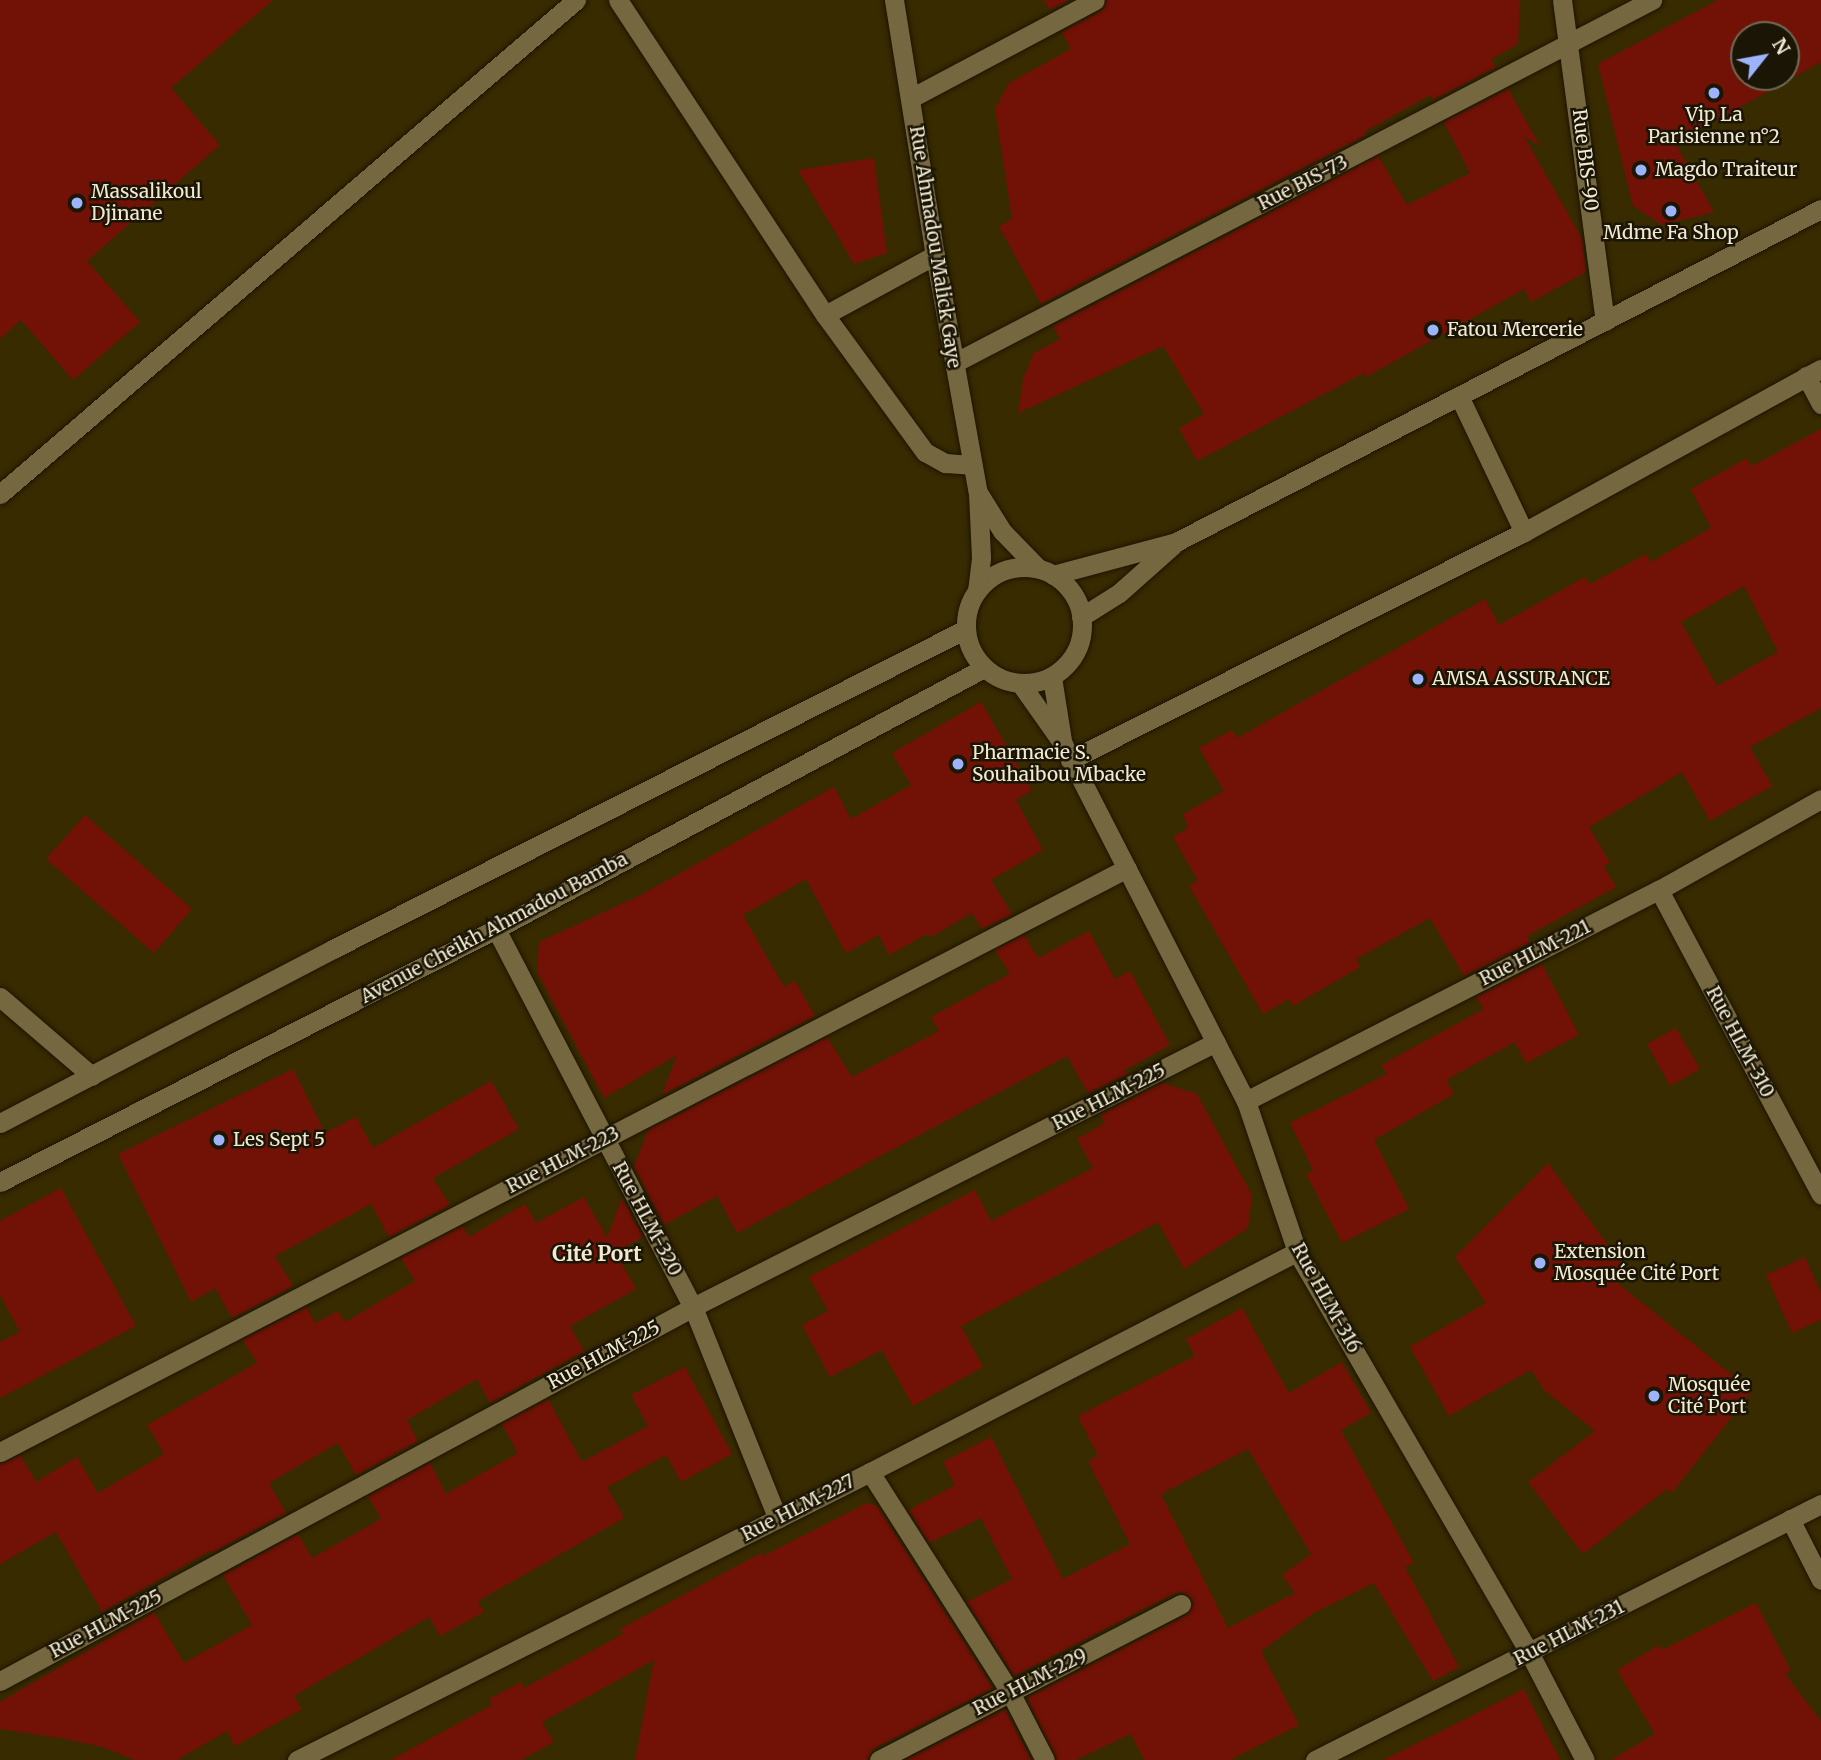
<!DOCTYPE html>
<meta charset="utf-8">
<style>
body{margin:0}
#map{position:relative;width:1821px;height:1760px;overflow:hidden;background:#382b00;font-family:Merriweather,serif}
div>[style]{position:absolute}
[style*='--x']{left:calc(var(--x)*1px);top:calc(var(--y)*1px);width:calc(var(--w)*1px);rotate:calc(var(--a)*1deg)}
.building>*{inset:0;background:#721207}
.roads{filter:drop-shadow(0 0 2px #1d1400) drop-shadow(0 0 2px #1d1400)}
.minor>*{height:19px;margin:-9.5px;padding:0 9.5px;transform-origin:9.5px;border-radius:9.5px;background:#75673f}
.tertiary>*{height:19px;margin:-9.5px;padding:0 9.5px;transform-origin:9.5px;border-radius:9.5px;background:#75673f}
.tertiary>.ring{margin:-9.5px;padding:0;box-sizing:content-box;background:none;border:19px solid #75673f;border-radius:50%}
.secondary>*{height:19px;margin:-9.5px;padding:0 9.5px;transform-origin:9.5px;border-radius:9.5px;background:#75673f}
.dots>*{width:19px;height:19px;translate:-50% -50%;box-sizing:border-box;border:4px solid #1a1505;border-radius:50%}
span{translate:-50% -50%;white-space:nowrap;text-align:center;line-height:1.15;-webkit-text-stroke:5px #1a1505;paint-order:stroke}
.poi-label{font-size:19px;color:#f1e9d3}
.left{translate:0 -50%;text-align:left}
.street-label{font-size:19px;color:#f1e9d3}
.neighbourhood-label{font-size:21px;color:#f1e9d3;font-weight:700}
.north{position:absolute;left:1730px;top:21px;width:70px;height:70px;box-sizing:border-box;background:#1a1505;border:2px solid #706a57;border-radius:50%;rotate:59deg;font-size:19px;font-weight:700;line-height:28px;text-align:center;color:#f1e9d3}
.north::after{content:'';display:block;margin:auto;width:24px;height:32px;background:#9db4fd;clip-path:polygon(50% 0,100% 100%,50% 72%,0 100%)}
</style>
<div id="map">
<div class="building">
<i style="clip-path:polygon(0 0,273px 0,171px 88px,220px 145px,87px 261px,140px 322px,73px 380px,21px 320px,0 339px)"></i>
<i style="clip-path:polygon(1044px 0,1069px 0,1050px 10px)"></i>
<i style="clip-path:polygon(1107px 0,1520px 0,1518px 44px,1491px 59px,1496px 67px,1433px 100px,1430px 95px,1364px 132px,1366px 135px,1041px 304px,999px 226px,1012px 219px,995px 109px,1009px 83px,1071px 49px,1062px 32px,1101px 11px)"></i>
<i style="clip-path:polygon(evenodd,1718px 0,1821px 0,1821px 62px,1675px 143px,1714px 212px,1662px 225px,1633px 206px,1598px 64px,1718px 0,1744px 35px,1786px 35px,1786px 77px,1744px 77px,1744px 35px)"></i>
<i style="clip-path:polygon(1508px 89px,1540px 146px,1524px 136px,1582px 239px,1586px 272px,1531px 302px,1524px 289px,1366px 377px,1364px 373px,1197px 461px,1179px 428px,1204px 414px,1163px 346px,1018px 413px,1023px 379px,1034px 353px,1060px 339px,1053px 326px,1378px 156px,1407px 205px,1470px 173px,1444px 122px)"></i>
<i style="clip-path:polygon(874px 158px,887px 253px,854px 264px,798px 170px)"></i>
<i style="clip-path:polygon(evenodd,1821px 429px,1821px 708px,1750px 747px,1772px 786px,1710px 821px,1682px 772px,1589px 827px,1610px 863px,1604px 866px,1616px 887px,1527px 936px,1530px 942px,1464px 976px,1430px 918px,1356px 959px,1360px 967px,1293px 1006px,1289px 999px,1263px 1014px,1189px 886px,1198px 881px,1173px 837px,1188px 828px,1183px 814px,1224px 791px,1199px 748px,1232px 730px,1237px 738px,1485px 599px,1499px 625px,1585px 577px,1590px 584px,1646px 554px,1651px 562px,1711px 528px,1691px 489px,1747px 458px,1752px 466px,1821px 429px,1744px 586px,1778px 652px,1717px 686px,1681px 622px,1744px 586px)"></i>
<i style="clip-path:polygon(981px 702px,1032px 790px,1016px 800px,1043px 850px,991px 880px,1012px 914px,982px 929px,972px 913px,931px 937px,927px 934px,889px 955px,879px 935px,846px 953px,806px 879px,743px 915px,784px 987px,795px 981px,815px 1016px,662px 1095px,677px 1055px,604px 1098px,537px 972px,539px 942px,639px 896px,834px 787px,851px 819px,911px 785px,892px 753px)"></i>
<i style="clip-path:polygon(85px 815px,192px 909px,154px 953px,46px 859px)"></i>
<i style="clip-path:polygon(1089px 931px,1115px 979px,1130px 971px,1170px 1045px,1123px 1071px,1129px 1073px,1088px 1093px,1067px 1056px,737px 1233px,717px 1196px,664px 1225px,634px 1167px,648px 1130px,827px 1037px,852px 1077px,939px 1031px,931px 1017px,1010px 974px,995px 950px,1024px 935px,1038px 958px)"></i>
<i style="clip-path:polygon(1542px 964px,1579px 1035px,1526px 1063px,1515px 1042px,1446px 1080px,1454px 1094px,1374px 1140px,1409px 1209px,1342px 1243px,1306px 1174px,1313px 1170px,1290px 1123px,1387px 1074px,1381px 1065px,1484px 1009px,1476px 997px)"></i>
<i style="clip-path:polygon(1676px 1028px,1700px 1069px,1670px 1086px,1647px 1044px)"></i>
<i style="clip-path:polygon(293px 1069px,325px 1133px,356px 1117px,373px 1148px,491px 1081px,519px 1129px,433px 1178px,450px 1205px,389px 1237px,371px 1204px,275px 1256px,293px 1286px,232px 1318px,215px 1288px,191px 1302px,118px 1154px)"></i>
<i style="clip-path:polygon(1162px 1083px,1197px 1094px,1252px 1195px,1248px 1228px,1184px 1269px,1158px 1222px,961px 1326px,983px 1367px,913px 1406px,882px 1350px,830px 1377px,802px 1325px,828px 1311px,809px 1277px,975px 1190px,991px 1221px,1093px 1168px,1077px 1139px,1105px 1123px,1100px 1115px)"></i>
<i style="clip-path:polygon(1548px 1163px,1626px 1270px,1615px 1281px,1752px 1391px,1672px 1493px,1667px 1489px,1583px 1554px,1528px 1482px,1595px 1431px,1544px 1390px,1531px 1370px,1449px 1416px,1410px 1347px,1486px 1303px,1455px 1257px)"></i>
<i style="clip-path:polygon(61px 1188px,136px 1326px,0 1398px,0 1342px,20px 1332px,0 1295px,0 1221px)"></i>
<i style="clip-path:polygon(584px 1197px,607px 1238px,622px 1198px,643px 1237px,615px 1252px,636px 1289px,570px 1326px,584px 1351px,490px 1403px,477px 1379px,407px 1420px,418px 1441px,356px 1475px,338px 1443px,269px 1483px,286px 1513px,211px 1553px,210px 1551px,102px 1612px,56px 1532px,0 1564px,0 1464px,20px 1455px,36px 1482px,77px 1457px,98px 1493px,164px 1454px,147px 1425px,257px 1363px,243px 1340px,306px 1307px,315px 1323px,338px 1311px,345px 1322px,415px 1281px,401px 1258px,462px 1226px,469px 1237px,525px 1204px,536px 1223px)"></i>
<i style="clip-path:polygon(1805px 1257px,1821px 1293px,1821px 1320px,1792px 1333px,1766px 1275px)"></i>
<i style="clip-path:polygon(evenodd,1242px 1308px,1289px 1393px,1342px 1362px,1371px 1413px,1341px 1430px,1414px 1563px,1405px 1567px,1459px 1667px,1433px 1681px,1374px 1583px,1312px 1614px,1261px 1651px,1299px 1725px,1230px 1760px,1144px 1760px,1131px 1734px,1075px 1760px,1057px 1760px,1027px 1698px,1187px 1615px,1193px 1605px,1191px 1598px,1182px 1592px,1175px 1593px,1014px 1676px,967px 1602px,1012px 1579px,981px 1518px,929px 1543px,909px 1510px,955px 1485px,943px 1462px,991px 1437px,1063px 1579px,1130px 1544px,1088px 1461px,1098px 1456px,1078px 1416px,1195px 1356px,1186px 1339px,1242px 1308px,1248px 1449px,1311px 1554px,1282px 1575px,1295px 1593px,1228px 1628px,1161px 1494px,1248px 1449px)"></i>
<i style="clip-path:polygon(685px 1367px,732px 1454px,681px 1482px,666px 1455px,607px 1487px,624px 1518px,478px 1601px,484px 1612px,440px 1636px,429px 1617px,294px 1696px,302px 1709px,235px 1746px,227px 1731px,177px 1760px,135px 1760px,102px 1747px,61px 1738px,0 1729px,0 1702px,154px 1612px,184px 1663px,252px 1625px,223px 1575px,298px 1534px,312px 1558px,381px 1519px,368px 1496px,430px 1463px,446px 1494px,518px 1453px,502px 1424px,548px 1399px,582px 1462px,648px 1426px,631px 1395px)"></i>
<i style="clip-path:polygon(867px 1503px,877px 1506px,993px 1688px,873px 1749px,867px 1760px,635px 1760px,654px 1660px,542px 1722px,554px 1742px,521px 1760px,391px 1760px,492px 1705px,489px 1699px,521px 1682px,524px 1688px,623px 1634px,620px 1629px,761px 1553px,763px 1556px)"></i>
<i style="clip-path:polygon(1756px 1603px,1791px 1671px,1785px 1674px,1821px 1721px,1821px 1760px,1611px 1760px,1655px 1734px,1617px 1670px,1659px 1645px,1662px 1650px)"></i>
<i style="clip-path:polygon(1524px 1689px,1560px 1760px,1383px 1760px,1467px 1718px)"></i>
<i style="clip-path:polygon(1005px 1709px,1031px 1760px,906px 1760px)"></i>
</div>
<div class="roads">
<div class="minor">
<i style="--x:618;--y:0;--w:377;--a:56.7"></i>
<i style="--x:825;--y:315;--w:170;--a:53.9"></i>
<i style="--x:925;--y:452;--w:23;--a:29"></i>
<i style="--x:945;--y:463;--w:27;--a:4"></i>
<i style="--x:1562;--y:0;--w:324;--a:82.4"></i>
<i style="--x:911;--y:98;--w:208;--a:-28"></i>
<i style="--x:825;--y:315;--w:125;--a:-28.6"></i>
<i style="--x:954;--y:363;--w:787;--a:-27.48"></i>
<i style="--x:1806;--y:376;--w:32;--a:62"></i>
<i style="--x:1459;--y:396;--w:151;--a:64.5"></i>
<i style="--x:0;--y:494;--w:759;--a:-40.62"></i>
<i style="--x:1070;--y:760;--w:508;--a:-26.67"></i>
<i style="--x:1524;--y:532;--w:339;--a:-28.8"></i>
<i style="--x:1659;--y:890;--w:345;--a:62"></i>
<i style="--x:496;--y:929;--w:426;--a:62.5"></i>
<i style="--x:693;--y:1307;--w:228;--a:68.2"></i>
<i style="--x:0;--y:997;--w:121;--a:40.7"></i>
<i style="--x:1246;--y:1101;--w:464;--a:-27.1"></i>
<i style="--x:1659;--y:890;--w:186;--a:-29.3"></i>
<i style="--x:0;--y:1452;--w:1269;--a:-27.39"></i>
<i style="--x:870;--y:1472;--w:261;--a:57.5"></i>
<i style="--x:1010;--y:1692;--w:76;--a:62.8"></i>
<i style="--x:1790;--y:1519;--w:68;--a:63.1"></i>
<i style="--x:0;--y:1681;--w:787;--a:-28.35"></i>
<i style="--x:693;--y:1307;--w:586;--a:-26.87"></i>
<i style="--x:297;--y:1760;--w:641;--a:-26.68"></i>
<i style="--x:870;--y:1472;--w:480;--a:-27.3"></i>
<i style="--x:879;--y:1760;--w:340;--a:-27.3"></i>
<i style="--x:1315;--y:1760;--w:567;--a:-26.84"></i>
</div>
<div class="tertiary">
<i style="--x:979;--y:494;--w:44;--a:58.1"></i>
<i style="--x:1002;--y:531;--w:52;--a:45.8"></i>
<i class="ring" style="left:966px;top:567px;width:97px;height:97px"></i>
<i style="--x:1053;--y:575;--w:127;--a:-15"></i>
<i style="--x:1176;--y:542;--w:726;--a:-27.31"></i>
<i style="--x:977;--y:591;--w:34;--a:-83"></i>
<i style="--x:981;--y:557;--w:64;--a:-92.7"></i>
<i style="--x:1081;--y:617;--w:45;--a:-32.3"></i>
<i style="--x:1119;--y:593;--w:72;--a:-41.6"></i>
<i style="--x:1052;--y:677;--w:64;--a:81"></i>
<i style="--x:1020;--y:683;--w:75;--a:54.8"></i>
<i style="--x:1063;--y:744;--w:401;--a:62.9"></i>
<i style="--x:1246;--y:1101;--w:159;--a:71.3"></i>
<i style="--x:1297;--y:1252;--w:465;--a:59.9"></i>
<i style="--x:1530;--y:1654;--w:119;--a:62.6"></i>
<i style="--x:0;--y:1123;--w:376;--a:-27.6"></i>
<i style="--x:333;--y:949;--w:709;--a:-26.82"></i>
<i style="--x:0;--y:1182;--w:557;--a:-27.03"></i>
<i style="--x:496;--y:929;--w:553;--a:-28.14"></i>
</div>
<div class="secondary">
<i style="--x:894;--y:0;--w:258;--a:80.9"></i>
<i style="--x:935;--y:255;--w:242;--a:79.8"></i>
</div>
</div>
<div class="dots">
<i style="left:1714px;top:93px;background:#9db4fd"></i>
<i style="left:1641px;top:170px;background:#9db4fd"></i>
<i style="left:77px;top:203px;background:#9db4fd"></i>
<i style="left:1671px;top:211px;background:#9db4fd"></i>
<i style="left:1433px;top:330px;background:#9db4fd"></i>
<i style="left:1418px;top:679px;background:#9db4fd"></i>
<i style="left:958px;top:764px;background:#9db4fd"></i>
<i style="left:219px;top:1140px;background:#9db4fd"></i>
<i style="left:1540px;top:1263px;background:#9db4fd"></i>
<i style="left:1654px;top:1396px;background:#9db4fd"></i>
</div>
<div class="poi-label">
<span style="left:1714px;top:126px">Vip La<br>Parisienne n°2</span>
<span class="left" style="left:1655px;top:170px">Magdo Traiteur</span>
<span class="left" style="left:91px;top:203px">Massalikoul<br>Djinane</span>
<span style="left:1671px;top:233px">Mdme Fa Shop</span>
<span class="left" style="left:1447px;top:330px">Fatou Mercerie</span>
<span class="left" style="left:1432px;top:679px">AMSA ASSURANCE</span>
<span class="left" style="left:972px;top:764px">Pharmacie S.<br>Souhaibou Mbacke</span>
<span class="left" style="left:233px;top:1140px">Les Sept 5</span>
<span class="left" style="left:1554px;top:1263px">Extension<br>Mosquée Cité Port</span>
<span class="left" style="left:1668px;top:1396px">Mosquée<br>Cité Port</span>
</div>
<div class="street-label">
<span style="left:1585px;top:160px;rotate:83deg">Rue BIS-90</span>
<span style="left:1303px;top:183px;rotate:-27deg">Rue BIS-73</span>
<span style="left:935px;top:247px;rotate:81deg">Rue Ahmadou Malick Gaye</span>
<span style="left:494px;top:928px;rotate:-28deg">Avenue Cheikh Ahmadou Bamba</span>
<span style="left:1535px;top:953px;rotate:-27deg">Rue HLM-221</span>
<span style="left:1740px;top:1042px;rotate:62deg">Rue HLM-310</span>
<span style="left:1109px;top:1097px;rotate:-27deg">Rue HLM-225</span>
<span style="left:563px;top:1160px;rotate:-27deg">Rue HLM-223</span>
<span style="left:647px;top:1219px;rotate:62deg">Rue HLM-320</span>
<span style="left:1326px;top:1298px;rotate:61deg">Rue HLM-316</span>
<span style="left:604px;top:1355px;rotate:-28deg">Rue HLM-225</span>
<span style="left:798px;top:1508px;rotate:-27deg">Rue HLM-227</span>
<span style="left:106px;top:1624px;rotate:-28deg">Rue HLM-225</span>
<span style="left:1569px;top:1633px;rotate:-27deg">Rue HLM-231</span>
<span style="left:1030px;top:1682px;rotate:-27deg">Rue HLM-229</span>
</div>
<div class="neighbourhood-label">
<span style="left:597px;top:1254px">Cité Port</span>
</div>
<div class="north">N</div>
</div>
